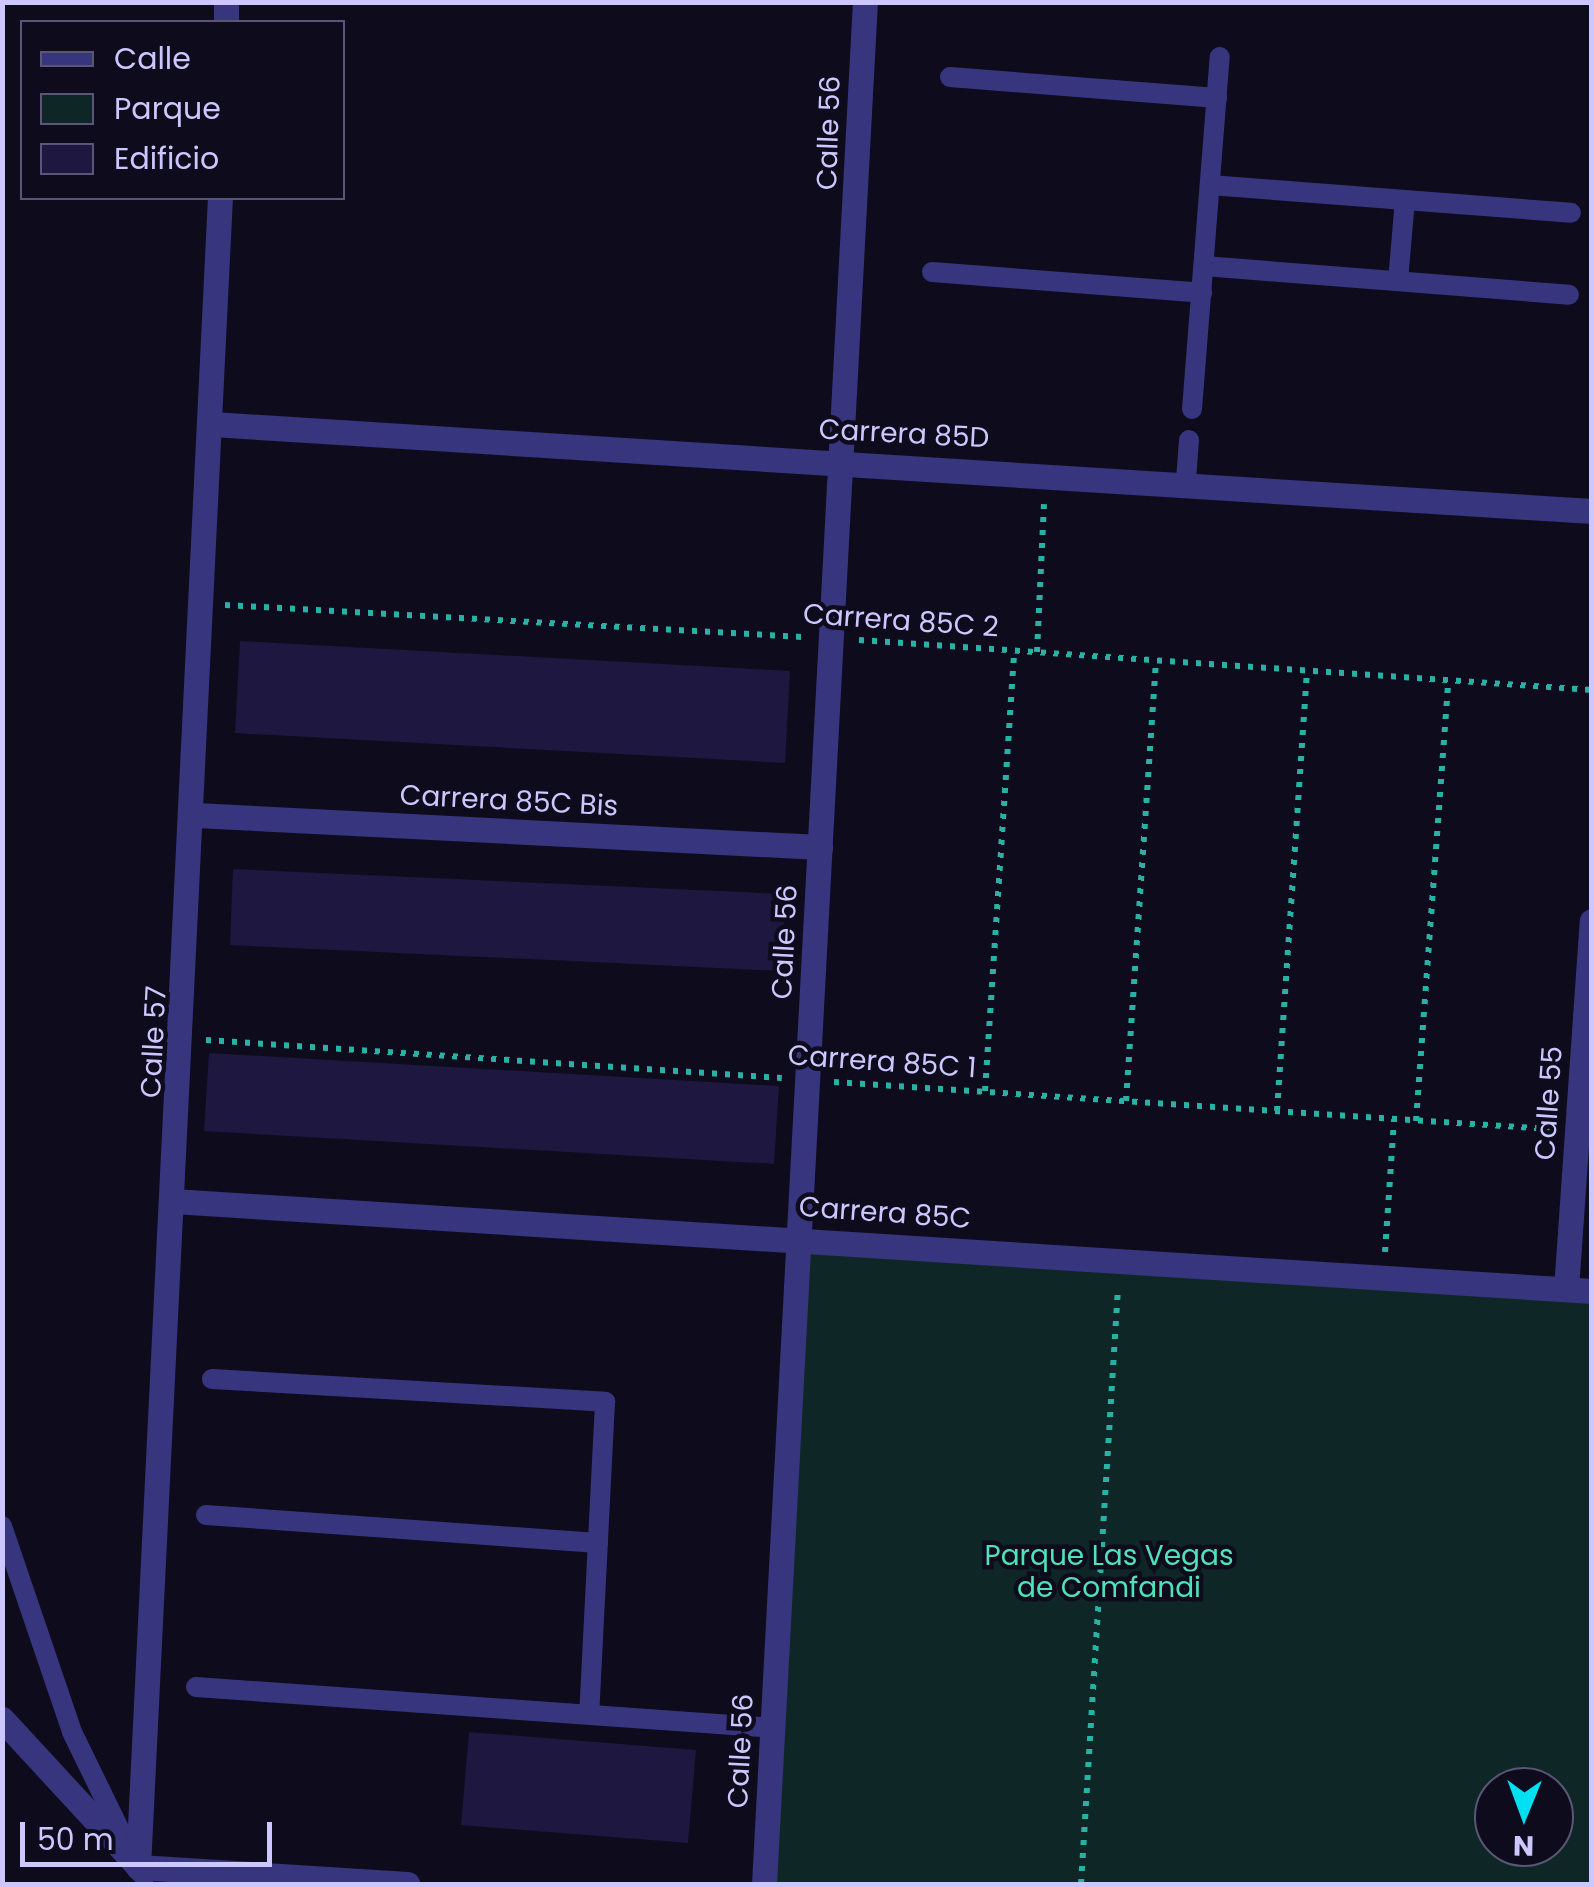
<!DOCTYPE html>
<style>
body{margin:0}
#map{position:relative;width:1594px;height:1887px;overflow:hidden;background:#0e0b1d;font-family:Poppins,sans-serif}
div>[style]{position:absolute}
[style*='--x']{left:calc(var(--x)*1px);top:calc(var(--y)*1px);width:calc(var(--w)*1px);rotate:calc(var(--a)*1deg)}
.green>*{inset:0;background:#0e2726}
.building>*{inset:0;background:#1e173f}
.path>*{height:6px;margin-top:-3px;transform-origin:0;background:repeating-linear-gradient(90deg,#2ab1a5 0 5px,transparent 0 13px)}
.service>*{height:20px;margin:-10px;padding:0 10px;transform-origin:10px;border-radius:10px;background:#36357e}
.minor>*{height:25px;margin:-12.5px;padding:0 12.5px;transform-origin:12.5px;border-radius:12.5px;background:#36357e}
span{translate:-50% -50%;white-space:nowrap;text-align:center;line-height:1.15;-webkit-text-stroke:9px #0e0b1d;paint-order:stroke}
.street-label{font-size:28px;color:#ccc7ff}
.park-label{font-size:28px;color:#51e1b9}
.frame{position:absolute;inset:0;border:5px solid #ccc7ff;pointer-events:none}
.legend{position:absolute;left:20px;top:20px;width:325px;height:180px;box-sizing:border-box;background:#0e0b1d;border:2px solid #5a5677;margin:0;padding:12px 18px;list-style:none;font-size:30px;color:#ccc7ff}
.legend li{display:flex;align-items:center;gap:20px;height:50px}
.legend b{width:50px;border:2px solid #5a5677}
.north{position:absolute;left:1474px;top:1767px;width:100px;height:100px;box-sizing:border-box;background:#0e0b1d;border:2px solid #5a5677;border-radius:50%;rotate:181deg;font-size:28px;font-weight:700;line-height:40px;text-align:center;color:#ccc7ff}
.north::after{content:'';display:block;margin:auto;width:35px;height:45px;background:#00e0f2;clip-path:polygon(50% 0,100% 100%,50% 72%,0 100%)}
.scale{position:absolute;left:20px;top:1822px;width:252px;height:45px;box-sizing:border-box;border:5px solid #ccc7ff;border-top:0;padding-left:12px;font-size:30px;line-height:35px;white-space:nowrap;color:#ccc7ff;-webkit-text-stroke:8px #0e0b1d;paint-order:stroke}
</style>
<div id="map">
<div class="green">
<i style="clip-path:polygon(evenodd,800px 1237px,1591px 1291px,1591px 1884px,764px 1884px,800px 1237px,1494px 1787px,1554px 1787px,1554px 1847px,1494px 1847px,1494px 1787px)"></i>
</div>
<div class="building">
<i style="clip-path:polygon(240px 641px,790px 671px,785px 763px,235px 733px)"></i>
<i style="clip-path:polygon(233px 869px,785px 894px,782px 971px,230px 945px)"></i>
<i style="clip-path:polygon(209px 1053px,779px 1086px,774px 1164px,204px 1131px)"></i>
<i style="clip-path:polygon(469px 1732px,696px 1750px,688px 1843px,461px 1825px)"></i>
</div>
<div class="path">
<i style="--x:225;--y:605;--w:578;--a:3.17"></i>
<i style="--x:859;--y:640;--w:735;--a:3.9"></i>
<i style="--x:1037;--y:652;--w:148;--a:-87.3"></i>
<i style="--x:206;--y:1040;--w:577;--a:3.77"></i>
<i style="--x:834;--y:1082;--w:718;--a:3.76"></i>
<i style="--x:985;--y:1091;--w:441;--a:-86.2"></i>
<i style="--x:1126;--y:1101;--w:441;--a:-86.1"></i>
<i style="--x:1277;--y:1111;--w:442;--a:-86.1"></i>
<i style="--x:1416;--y:1121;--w:442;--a:-85.8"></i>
<i style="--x:1385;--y:1252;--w:133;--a:-86.1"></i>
<i style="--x:1081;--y:1884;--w:598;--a:-86.45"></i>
</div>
<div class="service">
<i style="--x:950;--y:77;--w:268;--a:4.5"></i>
<i style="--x:1210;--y:185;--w:362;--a:4.4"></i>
<i style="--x:1204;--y:266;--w:366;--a:4.5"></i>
<i style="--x:932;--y:272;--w:271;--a:4.4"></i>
<i style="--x:1398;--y:281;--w:81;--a:-85.1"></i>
<i style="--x:1192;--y:409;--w:353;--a:-85.5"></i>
<i style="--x:1186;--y:480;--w:40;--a:-85.7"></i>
<i style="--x:212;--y:1379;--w:394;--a:3.3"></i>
<i style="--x:605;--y:1402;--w:313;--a:92.9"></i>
<i style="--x:206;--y:1515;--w:393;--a:4.1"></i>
<i style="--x:2;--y:1526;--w:218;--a:71.2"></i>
<i style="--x:72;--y:1732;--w:128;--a:64"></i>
<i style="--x:196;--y:1687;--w:578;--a:4.06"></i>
</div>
<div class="minor">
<i style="--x:226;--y:22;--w:20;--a:-90"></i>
<i style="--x:212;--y:424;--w:1383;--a:3.61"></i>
<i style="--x:196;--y:815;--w:625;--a:2.94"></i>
<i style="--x:173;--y:1201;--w:1422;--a:3.63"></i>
<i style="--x:1566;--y:1289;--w:369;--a:-86"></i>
<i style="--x:2;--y:1719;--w:209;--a:47.3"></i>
<i style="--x:138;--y:1867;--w:1671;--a:-87.19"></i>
<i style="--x:138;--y:1867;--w:270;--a:3.6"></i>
<i style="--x:764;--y:1884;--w:1885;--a:-86.93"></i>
</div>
<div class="street-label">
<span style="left:829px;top:133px;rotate:-88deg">Calle 56</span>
<span style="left:904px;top:434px;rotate:3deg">Carrera 85D</span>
<span style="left:901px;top:621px;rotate:4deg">Carrera 85C 2</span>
<span style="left:509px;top:801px;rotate:3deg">Carrera 85C Bis</span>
<span style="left:785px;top:942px;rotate:-87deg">Calle 56</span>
<span style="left:154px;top:1042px;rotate:-87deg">Calle 57</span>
<span style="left:882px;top:1062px;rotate:4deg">Carrera 85C 1</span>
<span style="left:1549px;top:1103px;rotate:-86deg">Calle 55</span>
<span style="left:885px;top:1213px;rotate:4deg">Carrera 85C</span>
<span style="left:741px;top:1751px;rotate:-87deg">Calle 56</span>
</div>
<div class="park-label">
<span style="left:1109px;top:1572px">Parque Las Vegas<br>de Comfandi</span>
</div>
<div class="frame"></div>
<ul class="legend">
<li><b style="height:12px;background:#36357e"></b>Calle</li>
<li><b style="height:28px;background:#0e2726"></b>Parque</li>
<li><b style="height:28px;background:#1e173f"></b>Edificio</li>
</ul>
<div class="north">N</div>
<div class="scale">50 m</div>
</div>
